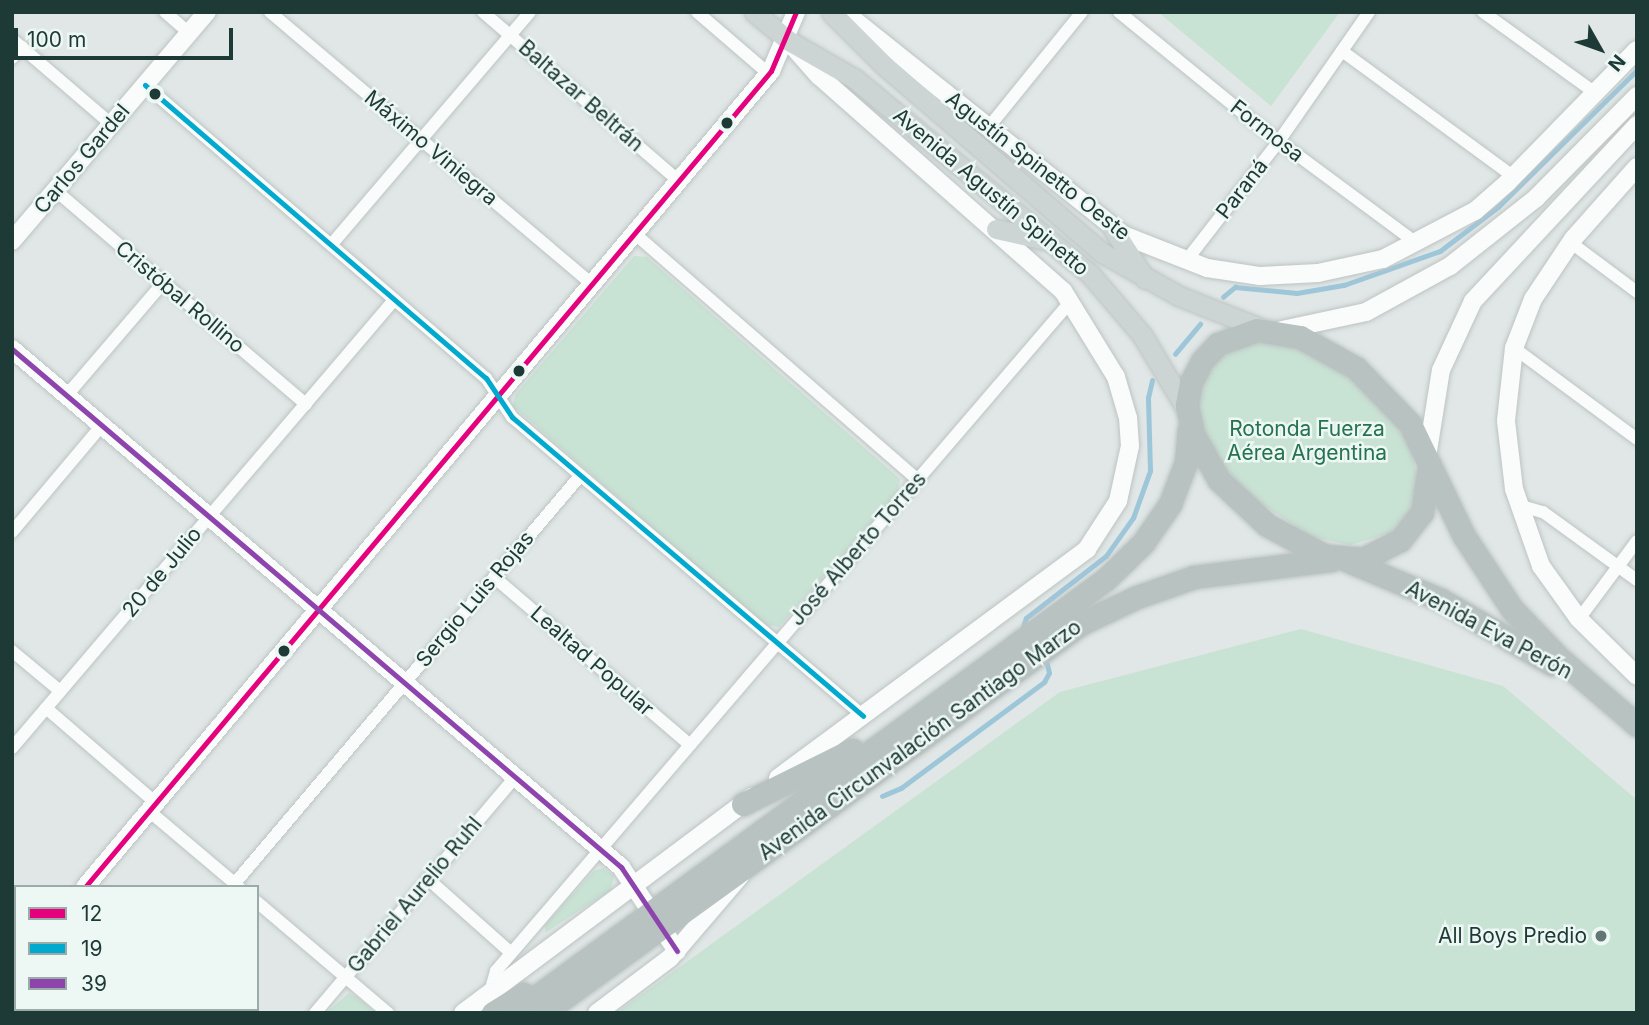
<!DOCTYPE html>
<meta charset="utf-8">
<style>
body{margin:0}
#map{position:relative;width:1649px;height:1025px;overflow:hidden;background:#e0e7e6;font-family:Inter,sans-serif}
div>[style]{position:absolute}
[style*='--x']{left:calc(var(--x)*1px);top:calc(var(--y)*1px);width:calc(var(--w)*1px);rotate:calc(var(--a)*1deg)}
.green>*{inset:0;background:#c8e2d4}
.stream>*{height:4.5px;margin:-2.25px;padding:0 2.25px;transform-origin:2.25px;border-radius:2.25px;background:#9ec6d9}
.roads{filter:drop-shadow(0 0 2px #bdc4c3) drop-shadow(0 0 2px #bdc4c3)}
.street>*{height:12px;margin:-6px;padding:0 6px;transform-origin:6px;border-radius:6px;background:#fafbfb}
.secondary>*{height:18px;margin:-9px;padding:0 9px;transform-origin:9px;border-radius:9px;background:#fafbfb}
.primary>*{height:19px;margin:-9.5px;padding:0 9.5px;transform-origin:9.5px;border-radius:9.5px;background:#ccd4d4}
.highway>*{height:23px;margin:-11.5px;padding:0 11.5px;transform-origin:11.5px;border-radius:11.5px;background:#b8c2c1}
.bus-1>*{height:5px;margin:-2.5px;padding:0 2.5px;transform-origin:2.5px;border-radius:2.5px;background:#e5007d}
.bus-2>*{height:5px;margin:-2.5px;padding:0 2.5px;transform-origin:2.5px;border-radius:2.5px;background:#00a9ce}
.bus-3>*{height:5px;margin:-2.5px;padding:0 2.5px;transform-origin:2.5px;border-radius:2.5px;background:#8e44ad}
.dots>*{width:19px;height:19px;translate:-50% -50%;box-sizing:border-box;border:4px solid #edf7f4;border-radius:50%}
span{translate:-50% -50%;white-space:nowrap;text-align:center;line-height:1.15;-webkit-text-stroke:5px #edf7f4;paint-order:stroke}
.street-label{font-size:21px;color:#1e3a37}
.park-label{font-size:21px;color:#267351}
.poi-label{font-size:21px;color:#1e3a37}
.right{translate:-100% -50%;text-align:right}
.frame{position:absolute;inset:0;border:14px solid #1e3a37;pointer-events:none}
.legend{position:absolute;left:14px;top:885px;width:245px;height:126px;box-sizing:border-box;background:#edf7f4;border:2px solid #9aaba8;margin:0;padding:9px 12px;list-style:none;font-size:21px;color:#1e3a37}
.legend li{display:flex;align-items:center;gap:14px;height:35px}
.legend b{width:35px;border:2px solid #9aaba8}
.north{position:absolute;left:1565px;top:14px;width:70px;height:70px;-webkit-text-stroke:5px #edf7f4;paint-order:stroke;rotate:130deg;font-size:19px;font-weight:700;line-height:28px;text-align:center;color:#1e3a37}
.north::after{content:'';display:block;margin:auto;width:24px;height:32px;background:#1e3a37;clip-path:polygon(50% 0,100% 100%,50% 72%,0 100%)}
.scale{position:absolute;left:14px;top:28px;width:219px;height:32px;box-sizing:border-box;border:4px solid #1e3a37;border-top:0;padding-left:9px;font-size:21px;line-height:24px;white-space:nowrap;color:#1e3a37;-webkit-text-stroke:5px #edf7f4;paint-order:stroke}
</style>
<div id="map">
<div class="green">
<i style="clip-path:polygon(1158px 12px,1340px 12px,1271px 106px)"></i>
<i style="clip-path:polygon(634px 256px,647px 257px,900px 479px,898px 492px,779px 627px,764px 625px,513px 406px,515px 395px)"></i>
<i style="clip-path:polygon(1260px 340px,1295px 346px,1354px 380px,1397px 427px,1412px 452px,1417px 478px,1409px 512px,1390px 533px,1350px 545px,1312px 537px,1257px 501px,1221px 464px,1204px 434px,1199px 408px,1204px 381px,1224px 354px)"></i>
<i style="clip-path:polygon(1301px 629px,1503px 686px,1637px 800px,1637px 1013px,616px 1013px,1060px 692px)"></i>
<i style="clip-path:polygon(603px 868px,614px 876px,611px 890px,545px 933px,545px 925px,594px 871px)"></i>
<i style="clip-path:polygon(349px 993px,355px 996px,376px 1013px,326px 1013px)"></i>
</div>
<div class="stream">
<i style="--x:1223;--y:297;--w:16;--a:-40"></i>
<i style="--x:1235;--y:287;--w:62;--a:5.5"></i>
<i style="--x:1297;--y:293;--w:48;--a:-9.7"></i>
<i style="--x:1344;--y:285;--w:102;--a:-19.5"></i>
<i style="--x:1440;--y:251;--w:73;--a:-37.2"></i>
<i style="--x:1498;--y:207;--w:195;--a:-44.6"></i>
<i style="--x:1175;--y:354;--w:39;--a:-50"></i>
<i style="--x:1023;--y:627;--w:9;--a:-72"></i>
<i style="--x:1026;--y:618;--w:101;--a:-37.8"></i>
<i style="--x:1106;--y:556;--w:47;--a:-54.6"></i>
<i style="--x:1133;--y:518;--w:50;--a:-70.1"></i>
<i style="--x:1150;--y:471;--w:73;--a:-91.6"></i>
<i style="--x:1148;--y:398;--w:18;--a:-77"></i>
<i style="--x:882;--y:796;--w:21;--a:-23"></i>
<i style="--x:901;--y:788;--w:178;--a:-36.5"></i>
<i style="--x:1044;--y:682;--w:10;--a:-61"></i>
<i style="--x:1049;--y:673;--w:9;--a:-103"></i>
</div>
<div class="roads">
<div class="street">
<i style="--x:165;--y:12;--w:32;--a:41"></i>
<i style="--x:270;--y:12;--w:422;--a:40.2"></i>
<i style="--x:483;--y:12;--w:259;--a:40.8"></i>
<i style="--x:697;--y:12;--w:95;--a:40.7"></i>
<i style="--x:1119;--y:12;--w:183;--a:39.2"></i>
<i style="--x:1261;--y:128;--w:195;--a:36.5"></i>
<i style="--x:1483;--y:12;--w:137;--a:35.8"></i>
<i style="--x:12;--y:39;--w:130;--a:40.6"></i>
<i style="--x:1342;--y:51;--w:213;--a:36.2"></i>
<i style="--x:12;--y:58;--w:15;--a:-48"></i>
<i style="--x:145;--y:85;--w:450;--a:40.7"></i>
<i style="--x:486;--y:378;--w:47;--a:56.3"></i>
<i style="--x:512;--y:417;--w:461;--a:40.4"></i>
<i style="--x:988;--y:128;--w:149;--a:-51"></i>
<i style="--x:55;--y:190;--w:330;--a:40.5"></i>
<i style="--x:635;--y:234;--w:375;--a:41"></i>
<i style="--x:1570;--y:242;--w:84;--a:36.7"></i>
<i style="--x:331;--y:245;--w:306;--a:-49.5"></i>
<i style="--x:1186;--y:261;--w:152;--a:-52.2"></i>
<i style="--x:1279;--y:141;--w:157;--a:-55.1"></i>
<i style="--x:1514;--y:348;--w:153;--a:36.5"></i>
<i style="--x:67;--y:395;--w:148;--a:-49.4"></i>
<i style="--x:1518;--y:505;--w:26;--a:16"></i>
<i style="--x:1543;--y:512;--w:116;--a:35.9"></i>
<i style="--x:12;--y:532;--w:140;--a:-49.9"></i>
<i style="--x:494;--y:577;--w:258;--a:40.6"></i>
<i style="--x:1579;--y:619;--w:97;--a:-53.4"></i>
<i style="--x:12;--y:651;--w:62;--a:39.8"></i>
<i style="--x:46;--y:708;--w:145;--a:40.8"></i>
<i style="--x:12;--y:748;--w:589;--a:-49.55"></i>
<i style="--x:149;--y:811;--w:118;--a:40.2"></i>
<i style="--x:428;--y:879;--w:111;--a:41.7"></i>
<i style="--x:235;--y:883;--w:534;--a:-49.71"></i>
<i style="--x:257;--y:902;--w:172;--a:40.3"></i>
<i style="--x:490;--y:992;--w:22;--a:-74"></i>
<i style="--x:496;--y:971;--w:883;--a:-49.36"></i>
<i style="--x:54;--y:1009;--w:6;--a:45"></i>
<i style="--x:221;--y:1009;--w:6;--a:39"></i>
<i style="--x:315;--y:1013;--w:309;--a:-49.7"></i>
</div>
<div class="secondary">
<i style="--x:844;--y:12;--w:357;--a:38.6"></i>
<i style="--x:1123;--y:235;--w:90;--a:21.4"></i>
<i style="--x:1207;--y:268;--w:54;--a:8.6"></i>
<i style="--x:1260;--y:276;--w:58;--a:-3"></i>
<i style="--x:1318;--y:273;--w:66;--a:-12.2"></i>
<i style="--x:1383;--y:259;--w:104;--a:-27.6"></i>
<i style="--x:1475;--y:211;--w:43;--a:-41.2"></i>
<i style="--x:1507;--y:183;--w:186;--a:-45.7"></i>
<i style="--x:1637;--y:167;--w:96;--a:131.6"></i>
<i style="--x:1573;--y:239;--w:72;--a:123.7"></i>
<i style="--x:1533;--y:299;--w:53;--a:111.2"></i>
<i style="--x:1514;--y:348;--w:73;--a:96.3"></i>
<i style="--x:1506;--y:421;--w:68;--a:83.3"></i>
<i style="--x:1514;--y:489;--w:82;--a:70.7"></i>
<i style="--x:1541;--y:566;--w:65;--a:54.4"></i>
<i style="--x:1579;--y:619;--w:81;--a:44.5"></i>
<i style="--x:12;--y:241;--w:301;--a:-49.6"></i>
<i style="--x:1282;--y:330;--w:86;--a:-12.1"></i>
<i style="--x:1366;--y:312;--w:96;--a:-28.7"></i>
<i style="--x:1450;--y:266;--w:110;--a:-38.3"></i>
<i style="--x:1536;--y:198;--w:144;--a:-45.3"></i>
<i style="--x:12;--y:349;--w:800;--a:40.38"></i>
<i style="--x:621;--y:867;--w:101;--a:56.3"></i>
<i style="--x:1427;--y:457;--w:88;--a:-80.9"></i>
<i style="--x:1441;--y:370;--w:76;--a:-65.1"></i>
<i style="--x:1473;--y:301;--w:241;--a:-47"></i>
<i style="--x:778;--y:778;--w:385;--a:-36.5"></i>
<i style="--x:1087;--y:549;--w:57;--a:-57.1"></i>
<i style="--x:1118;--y:501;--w:56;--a:-77.7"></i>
<i style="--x:1130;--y:446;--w:28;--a:-94"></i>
<i style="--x:1128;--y:418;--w:43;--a:-106.3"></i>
<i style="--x:1116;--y:377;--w:101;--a:-121.6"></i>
<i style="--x:1063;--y:291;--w:325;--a:-138.6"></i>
<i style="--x:819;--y:76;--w:45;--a:-131.4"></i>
<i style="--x:85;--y:887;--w:1066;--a:-49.95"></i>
<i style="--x:771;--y:71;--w:64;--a:-67"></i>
<i style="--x:12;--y:973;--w:6;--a:-45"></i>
<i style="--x:463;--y:1013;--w:361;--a:-36.8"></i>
<i style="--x:597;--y:1013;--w:91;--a:-37"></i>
<i style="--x:670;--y:958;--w:108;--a:-49.5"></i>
</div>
<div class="primary">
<i style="--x:754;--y:12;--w:45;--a:39.6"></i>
<i style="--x:789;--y:41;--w:76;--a:29.9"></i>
<i style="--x:855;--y:79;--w:305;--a:39.7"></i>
<i style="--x:1090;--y:274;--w:80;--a:49.6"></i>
<i style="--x:1142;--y:335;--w:90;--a:59.1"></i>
<i style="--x:831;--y:12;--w:76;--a:45"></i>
<i style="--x:885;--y:66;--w:285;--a:40.7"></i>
<i style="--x:1101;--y:252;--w:90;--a:29.4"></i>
<i style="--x:1179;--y:296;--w:92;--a:21.6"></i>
<i style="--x:996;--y:229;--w:55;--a:12.5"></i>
<i style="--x:1113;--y:229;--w:59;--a:57.4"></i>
</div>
<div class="highway">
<i style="--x:1429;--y:466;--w:47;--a:98.7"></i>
<i style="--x:1422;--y:512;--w:36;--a:128"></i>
<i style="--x:1400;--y:540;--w:42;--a:152.8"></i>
<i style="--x:1363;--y:559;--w:38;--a:-175"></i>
<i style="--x:1325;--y:556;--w:66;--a:-151.9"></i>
<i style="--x:1267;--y:525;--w:66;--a:-136.8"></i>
<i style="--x:1219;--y:480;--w:53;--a:-119.5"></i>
<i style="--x:1193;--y:434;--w:30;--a:-102"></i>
<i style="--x:1187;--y:405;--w:23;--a:-80"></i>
<i style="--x:1191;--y:382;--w:24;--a:-62"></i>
<i style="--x:1202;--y:361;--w:23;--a:-47"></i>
<i style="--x:1218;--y:344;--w:41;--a:-19.7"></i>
<i style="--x:1257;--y:330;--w:44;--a:9.2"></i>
<i style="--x:1300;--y:337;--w:64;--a:29"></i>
<i style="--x:1356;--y:368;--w:78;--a:46"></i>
<i style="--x:1410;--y:424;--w:124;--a:64.3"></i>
<i style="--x:1464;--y:536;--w:87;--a:56.7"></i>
<i style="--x:1512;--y:609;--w:69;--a:46.2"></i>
<i style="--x:1560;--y:659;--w:101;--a:40.6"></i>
<i style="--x:1346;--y:560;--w:103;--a:22.8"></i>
<i style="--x:1441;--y:600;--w:128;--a:30"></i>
<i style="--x:743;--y:804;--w:122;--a:-26.4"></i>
<i style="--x:493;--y:1013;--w:36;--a:-32"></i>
<i style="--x:514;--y:1013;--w:734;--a:-36.25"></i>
<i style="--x:1106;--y:579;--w:52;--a:-44.2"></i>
<i style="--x:1143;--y:543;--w:47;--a:-55.3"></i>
<i style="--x:1170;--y:504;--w:45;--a:-69.1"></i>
<i style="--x:1186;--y:462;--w:32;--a:-85"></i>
<i style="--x:543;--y:1013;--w:665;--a:-35.89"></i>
<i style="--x:1082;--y:623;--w:61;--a:-25.3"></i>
<i style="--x:1137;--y:597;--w:60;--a:-19.3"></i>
<i style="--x:1194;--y:577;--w:138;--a:-7.1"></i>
</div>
</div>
<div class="bus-1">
<i style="--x:85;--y:887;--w:1066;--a:-49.95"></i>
<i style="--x:771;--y:71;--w:64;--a:-67"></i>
</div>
<div class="bus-2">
<i style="--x:145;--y:85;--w:450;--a:40.7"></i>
<i style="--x:486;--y:378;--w:47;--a:56.3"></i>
<i style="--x:512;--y:417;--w:461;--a:40.4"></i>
</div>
<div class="bus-3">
<i style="--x:12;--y:349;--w:800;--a:40.38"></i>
<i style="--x:621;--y:867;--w:101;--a:56.3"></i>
</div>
<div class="dots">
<i style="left:155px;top:94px;background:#1e3a37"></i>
<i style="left:727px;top:123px;background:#1e3a37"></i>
<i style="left:519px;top:371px;background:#1e3a37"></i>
<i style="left:284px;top:651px;background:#1e3a37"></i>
<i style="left:1601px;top:936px;background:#627774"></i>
</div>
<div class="street-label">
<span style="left:581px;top:96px;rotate:41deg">Baltazar Beltrán</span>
<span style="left:1267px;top:131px;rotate:38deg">Formosa</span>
<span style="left:431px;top:148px;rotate:40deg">Máximo Viniegra</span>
<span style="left:82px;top:159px;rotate:-50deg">Carlos Gardel</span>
<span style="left:1038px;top:166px;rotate:38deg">Agustín Spinetto Oeste</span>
<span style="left:1242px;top:189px;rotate:-52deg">Paraná</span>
<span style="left:991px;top:192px;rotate:40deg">Avenida Agustín Spinetto</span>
<span style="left:180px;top:297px;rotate:40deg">Cristóbal Rollino</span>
<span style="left:858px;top:549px;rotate:-49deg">José Alberto Torres</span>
<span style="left:162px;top:572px;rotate:-50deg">20 de Julio</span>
<span style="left:475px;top:599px;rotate:-50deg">Sergio Luis Rojas</span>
<span style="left:1489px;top:630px;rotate:28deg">Avenida Eva Perón</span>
<span style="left:592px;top:661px;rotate:41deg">Lealtad Popular</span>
<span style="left:920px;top:740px;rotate:-36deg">Avenida Circunvalación Santiago Marzo</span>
<span style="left:415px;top:895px;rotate:-50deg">Gabriel Aurelio Ruhl</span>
</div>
<div class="park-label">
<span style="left:1307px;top:441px">Rotonda Fuerza<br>Aérea Argentina</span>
</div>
<div class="poi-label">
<span class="right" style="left:1587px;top:936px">All Boys Predio</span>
</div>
<div class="frame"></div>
<ul class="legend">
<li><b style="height:9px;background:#e5007d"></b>12</li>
<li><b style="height:9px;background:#00a9ce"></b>19</li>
<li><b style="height:9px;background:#8e44ad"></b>39</li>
</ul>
<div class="north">N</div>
<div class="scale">100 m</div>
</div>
